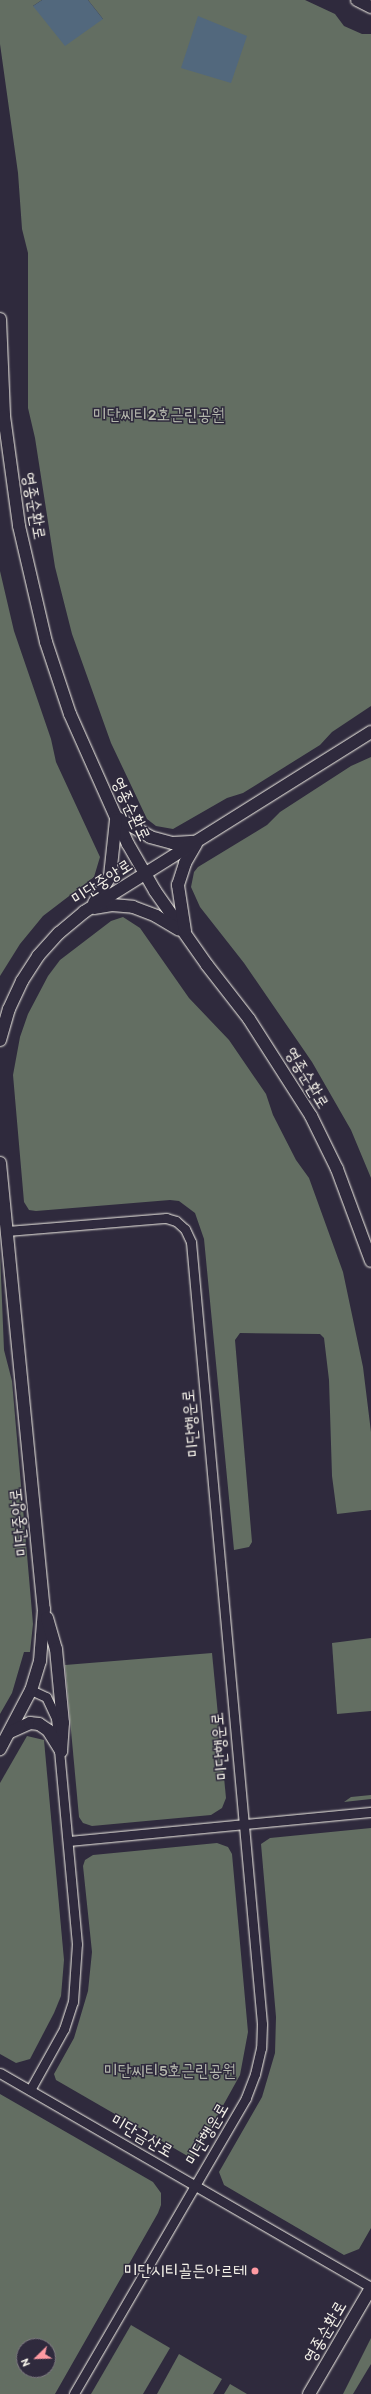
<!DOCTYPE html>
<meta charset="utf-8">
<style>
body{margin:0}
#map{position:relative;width:371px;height:2394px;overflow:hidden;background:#2f2a3d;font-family:Itim,"Poor Story",sans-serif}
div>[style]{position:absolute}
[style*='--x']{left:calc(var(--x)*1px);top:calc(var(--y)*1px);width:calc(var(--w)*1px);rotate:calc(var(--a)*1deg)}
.green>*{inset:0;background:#636e62}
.water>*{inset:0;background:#52687d}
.roads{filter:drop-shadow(0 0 1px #f4f1e8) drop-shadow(0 0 1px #f4f1e8)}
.street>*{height:9px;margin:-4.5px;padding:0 4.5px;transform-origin:4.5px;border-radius:4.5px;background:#2f2a3d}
.secondary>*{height:12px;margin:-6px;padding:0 6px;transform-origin:6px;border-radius:6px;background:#2f2a3d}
.dots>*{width:11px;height:11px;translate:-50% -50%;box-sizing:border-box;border:2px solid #2f2a3d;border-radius:50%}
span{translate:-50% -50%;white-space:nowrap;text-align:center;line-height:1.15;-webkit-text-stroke:3px #2f2a3d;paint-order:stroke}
.park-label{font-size:17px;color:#b3b6ac}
.street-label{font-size:17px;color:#f4f1e8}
.poi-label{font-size:17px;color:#f4f1e8}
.right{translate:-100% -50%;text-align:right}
.north{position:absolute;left:16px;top:2338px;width:40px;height:40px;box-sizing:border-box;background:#2f2a3d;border:1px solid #7e7a81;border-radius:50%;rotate:247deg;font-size:11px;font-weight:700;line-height:16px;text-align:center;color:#f4f1e8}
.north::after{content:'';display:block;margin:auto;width:14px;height:18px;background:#ff9aa2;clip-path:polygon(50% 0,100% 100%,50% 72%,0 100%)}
</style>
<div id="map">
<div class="green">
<i style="clip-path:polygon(0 0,42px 0,33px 6px,103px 19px,88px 0,305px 0,335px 14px,344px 26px,362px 34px,371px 34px,371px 706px,332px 732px,320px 745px,243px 793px,227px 798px,173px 829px,156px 826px,147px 819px,111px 743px,72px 634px,55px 567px,35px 438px,28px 408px,28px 253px,22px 229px,18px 173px,0 44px)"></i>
<i style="clip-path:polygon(0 571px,14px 631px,51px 739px,56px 762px,100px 857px,94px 877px,43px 916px,20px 944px,0 976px)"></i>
<i style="clip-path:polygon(371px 757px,371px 1178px,351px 1130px,312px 1062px,244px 963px,200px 907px,191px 887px,194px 872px,198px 867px,267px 825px,280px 812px,351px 766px)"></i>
<i style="clip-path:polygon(123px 917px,140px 928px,189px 998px,229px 1040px,266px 1094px,273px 1115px,296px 1160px,309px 1178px,343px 1272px,363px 1367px,371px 1432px,371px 1510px,337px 1514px,332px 1476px,329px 1380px,324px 1338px,320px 1334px,240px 1333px,235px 1340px,252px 1542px,249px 1547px,234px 1550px,204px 1239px,195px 1213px,179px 1201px,170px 1200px,36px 1211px,29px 1210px,24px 1202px,13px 1075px,20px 1037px,28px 1014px,48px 976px,60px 960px,111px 921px)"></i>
<i style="clip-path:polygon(0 1252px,4px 1350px,12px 1381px,33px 1624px,30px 1652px,24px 1652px,12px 1693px,0 1714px)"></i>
<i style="clip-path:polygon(371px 1638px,371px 1711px,337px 1714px,332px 1643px)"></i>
<i style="clip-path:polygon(212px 1653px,226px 1798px,222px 1808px,211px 1815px,92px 1826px,83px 1823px,79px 1817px,65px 1665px)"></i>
<i style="clip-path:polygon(27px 1736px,44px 1740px,64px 1960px,61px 1996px,54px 2013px,30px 2059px,16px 2063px,0 2054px,0 1783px)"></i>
<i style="clip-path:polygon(371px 1795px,371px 1799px,344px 1802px,351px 1797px)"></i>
<i style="clip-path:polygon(371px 1828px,371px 2228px,359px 2249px,344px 2255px,224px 2185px,219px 2172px,262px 2097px,275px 2053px,276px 2017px,261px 1844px,270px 1838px)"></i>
<i style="clip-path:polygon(217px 1843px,228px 1847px,232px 1854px,248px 2032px,240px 2075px,195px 2156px,191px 2158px,56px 2080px,54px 2074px,74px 2038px,88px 1991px,92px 1952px,83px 1866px,85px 1860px,93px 1855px)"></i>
<i style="clip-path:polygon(evenodd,0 2094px,153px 2182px,161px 2193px,161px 2205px,158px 2213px,55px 2394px,0 2394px,0 2094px,24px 2346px,48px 2346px,48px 2370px,24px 2370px,24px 2346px)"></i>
<i style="clip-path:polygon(131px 2325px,170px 2348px,143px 2394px,91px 2394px)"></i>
<i style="clip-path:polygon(371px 2338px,371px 2364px,353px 2394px,343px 2394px)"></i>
<i style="clip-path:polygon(179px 2354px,222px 2379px,213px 2394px,157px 2394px)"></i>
<i style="clip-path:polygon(230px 2384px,247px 2394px,224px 2394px)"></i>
</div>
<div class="water">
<i style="clip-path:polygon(42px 0,88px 0,103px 19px,65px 46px,33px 6px)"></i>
<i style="clip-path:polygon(198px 16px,247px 36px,231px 83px,181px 68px)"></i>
</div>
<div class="roads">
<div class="street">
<i style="--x:7;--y:1231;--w:160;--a:-4.7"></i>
<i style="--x:166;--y:1218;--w:10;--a:17"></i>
<i style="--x:176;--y:1221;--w:12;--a:42"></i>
<i style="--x:185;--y:1229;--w:14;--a:65"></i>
<i style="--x:191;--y:1242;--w:785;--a:84.81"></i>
<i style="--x:262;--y:2024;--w:24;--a:92"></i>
<i style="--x:261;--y:2048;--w:27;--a:103"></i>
<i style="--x:255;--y:2074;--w:26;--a:111"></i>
<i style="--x:246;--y:2098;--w:342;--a:120.2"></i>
<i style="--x:68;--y:1841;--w:304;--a:-5.5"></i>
<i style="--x:0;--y:2073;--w:428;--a:30"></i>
<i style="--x:30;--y:2090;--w:70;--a:-60.9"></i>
<i style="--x:64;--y:2029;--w:28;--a:-72"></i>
<i style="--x:73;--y:2002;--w:58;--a:-86.1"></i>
<i style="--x:77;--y:1944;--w:227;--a:-95.3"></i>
<i style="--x:56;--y:1718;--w:23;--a:-115"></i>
<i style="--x:46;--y:1697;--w:17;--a:-155"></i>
</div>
<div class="secondary">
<i style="--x:357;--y:0;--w:16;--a:27"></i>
<i style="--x:0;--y:319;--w:97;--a:87.6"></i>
<i style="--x:4;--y:416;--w:111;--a:82.2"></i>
<i style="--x:19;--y:526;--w:119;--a:76.9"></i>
<i style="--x:46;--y:642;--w:76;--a:71.6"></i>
<i style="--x:70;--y:714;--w:142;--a:66"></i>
<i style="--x:128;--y:844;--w:54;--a:60.1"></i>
<i style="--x:155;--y:891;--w:90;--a:54.9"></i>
<i style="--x:207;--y:965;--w:68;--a:52.1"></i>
<i style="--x:249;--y:1019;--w:115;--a:57.4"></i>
<i style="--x:311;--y:1116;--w:59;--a:63.9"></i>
<i style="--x:337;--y:1169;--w:98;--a:69.7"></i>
<i style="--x:116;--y:817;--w:39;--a:30"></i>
<i style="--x:150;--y:837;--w:24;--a:15"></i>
<i style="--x:173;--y:843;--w:22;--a:-3"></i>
<i style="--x:94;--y:903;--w:31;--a:-59"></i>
<i style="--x:110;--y:876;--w:56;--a:-83.9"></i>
<i style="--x:94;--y:908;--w:18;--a:-9"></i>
<i style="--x:112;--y:905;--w:21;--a:5"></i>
<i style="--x:133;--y:907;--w:25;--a:21"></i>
<i style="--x:156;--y:916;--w:26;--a:31"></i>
<i style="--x:185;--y:931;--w:47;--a:-98.7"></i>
<i style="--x:178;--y:885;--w:23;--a:-72"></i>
<i style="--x:185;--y:863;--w:22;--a:-60"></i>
<i style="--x:0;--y:1040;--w:32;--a:-74"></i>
<i style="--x:9;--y:1009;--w:31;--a:-65"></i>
<i style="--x:22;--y:981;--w:30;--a:-57"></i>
<i style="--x:38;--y:956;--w:31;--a:-48"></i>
<i style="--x:59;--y:933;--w:33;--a:-40"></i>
<i style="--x:84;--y:912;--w:339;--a:-32.1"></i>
<i style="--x:0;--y:1163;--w:448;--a:84.4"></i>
<i style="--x:44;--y:1609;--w:52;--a:94.4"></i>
<i style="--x:40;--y:1661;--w:30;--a:107"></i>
<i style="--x:31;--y:1690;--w:67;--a:117.7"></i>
<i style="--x:47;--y:1618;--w:32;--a:74"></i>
<i style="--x:56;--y:1649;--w:74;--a:84.6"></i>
<i style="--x:63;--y:1723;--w:28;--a:94"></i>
<i style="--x:10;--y:1732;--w:22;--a:-24"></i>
<i style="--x:30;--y:1723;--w:9;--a:6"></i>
<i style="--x:39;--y:1724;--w:11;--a:34"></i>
<i style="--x:48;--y:1730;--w:25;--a:58"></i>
<i style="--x:309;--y:2394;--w:123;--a:-59.7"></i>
</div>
</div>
<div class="dots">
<i style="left:255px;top:2271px;background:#ff9aa2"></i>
</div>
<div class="park-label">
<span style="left:159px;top:415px">미단씨티2호근린공원</span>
<span style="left:170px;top:2071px">미단씨티5호근린공원</span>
</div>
<div class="street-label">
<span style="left:34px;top:506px;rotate:80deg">영종순환로</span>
<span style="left:131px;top:809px;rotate:65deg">영종순환로</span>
<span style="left:102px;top:882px;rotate:-33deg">미단중앙로</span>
<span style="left:307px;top:1078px;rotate:59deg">영종순환로</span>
<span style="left:191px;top:1423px;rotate:-95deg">미단행운로</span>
<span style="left:19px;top:1522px;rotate:-96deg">미단중앙로</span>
<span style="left:220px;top:1746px;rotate:-95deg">미단행운로</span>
<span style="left:207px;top:2134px;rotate:-60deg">미단행운로</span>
<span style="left:142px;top:2136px;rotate:30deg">미단금산로</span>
<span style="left:325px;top:2332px;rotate:-60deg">영종순환로</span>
</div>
<div class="poi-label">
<span class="right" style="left:247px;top:2271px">미단시티골든아르테</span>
</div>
<div class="north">N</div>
</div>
